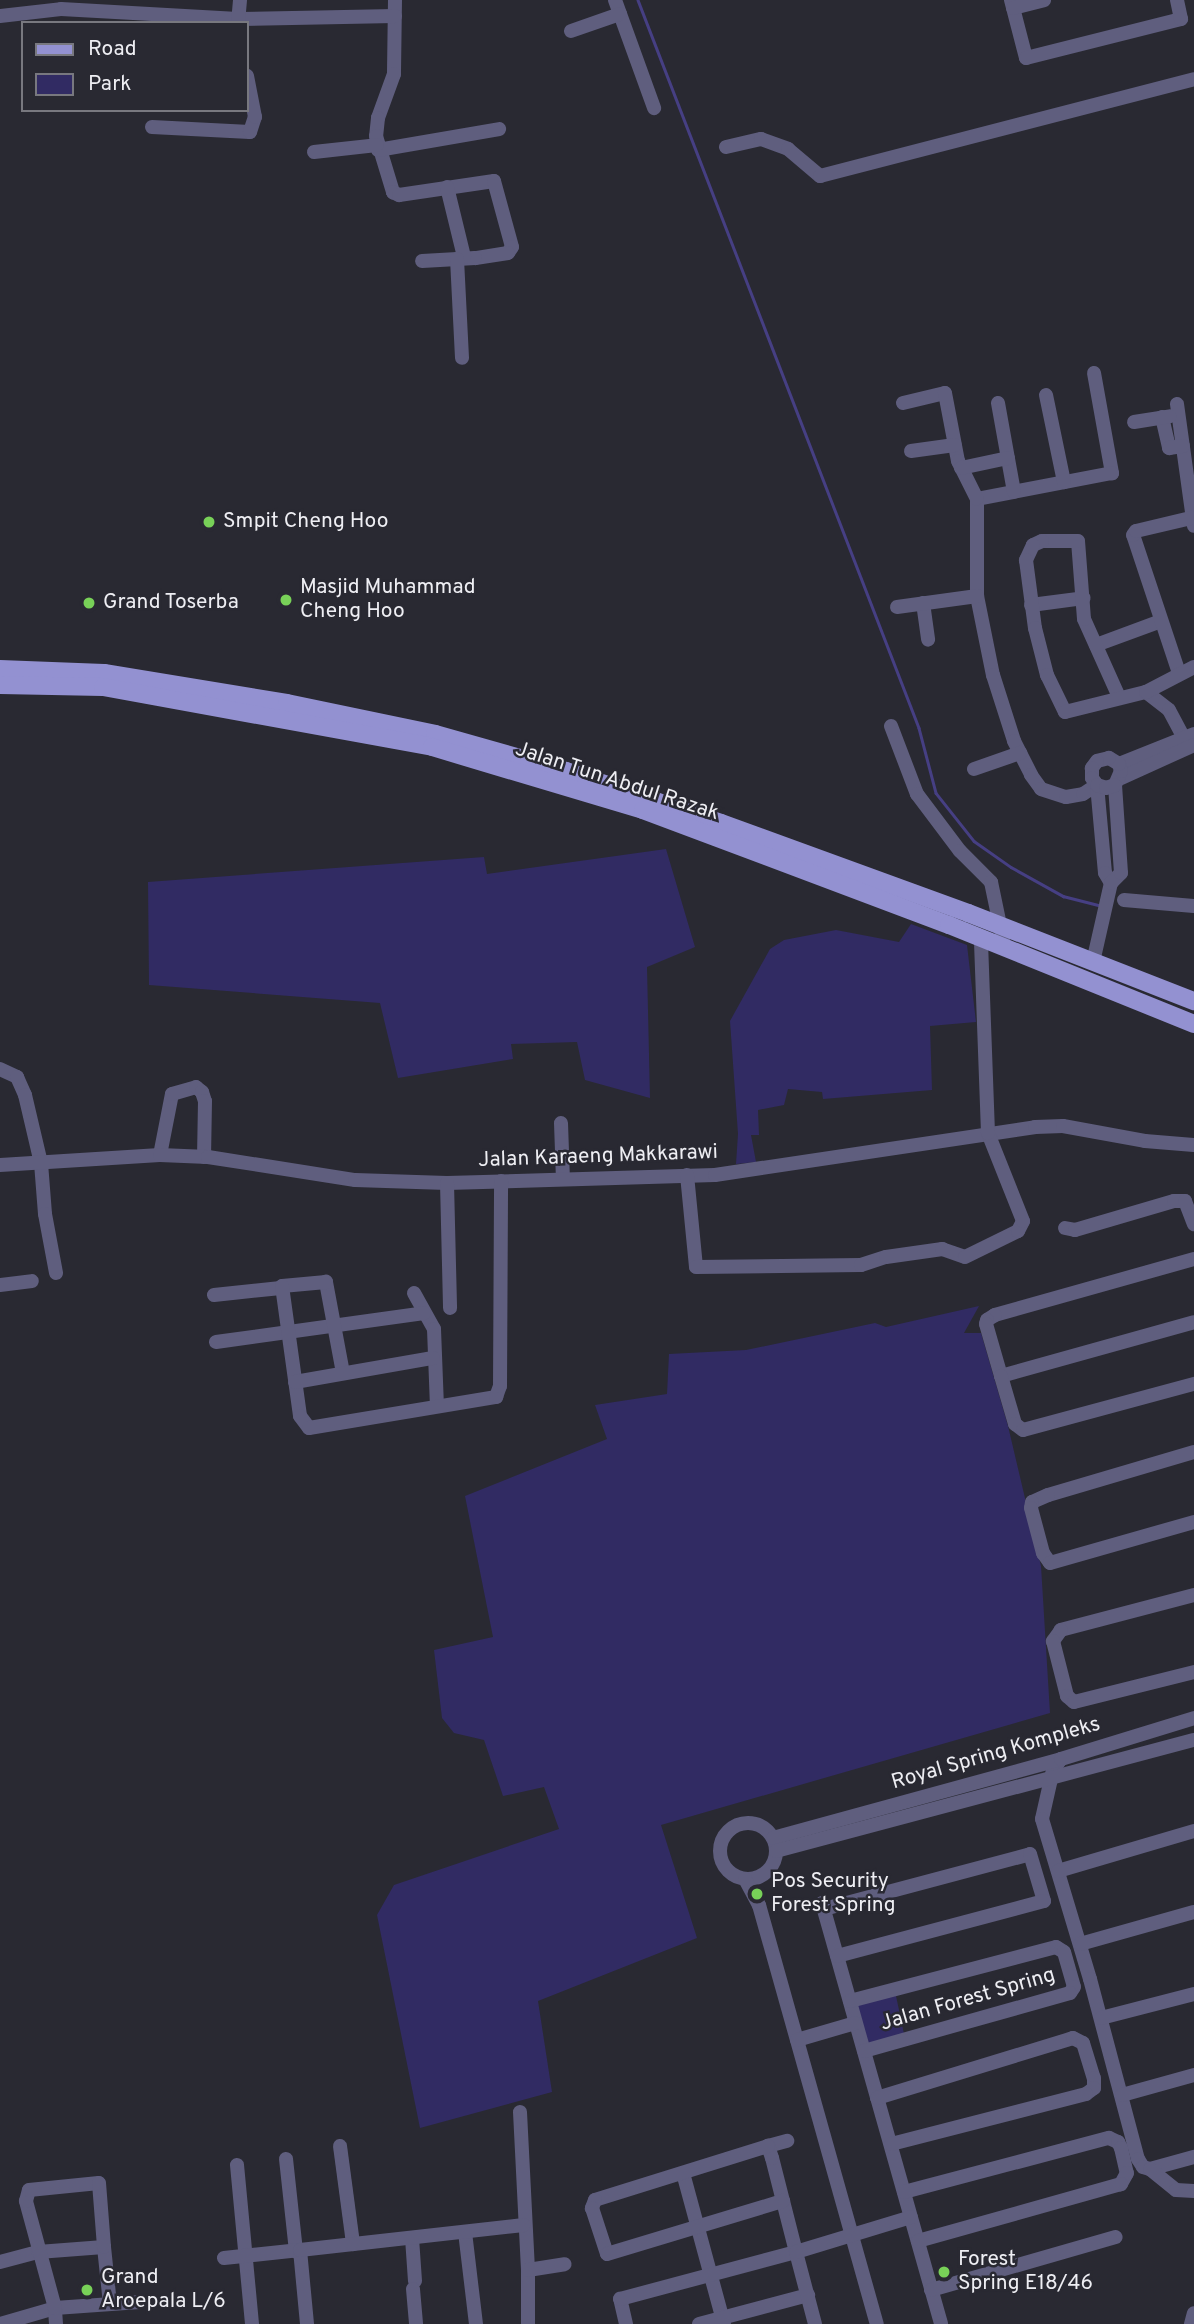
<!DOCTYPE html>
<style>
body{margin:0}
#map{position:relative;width:1194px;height:2324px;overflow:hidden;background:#292932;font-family:Overpass,sans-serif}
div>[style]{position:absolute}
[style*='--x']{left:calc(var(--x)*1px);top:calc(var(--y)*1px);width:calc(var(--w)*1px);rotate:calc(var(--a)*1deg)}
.green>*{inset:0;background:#312b63}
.stream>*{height:2.5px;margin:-1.25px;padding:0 1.25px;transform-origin:1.25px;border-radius:1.25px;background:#463f83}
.minor>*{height:14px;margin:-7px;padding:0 7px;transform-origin:7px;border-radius:7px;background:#5f5e7e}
.minor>.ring{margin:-7px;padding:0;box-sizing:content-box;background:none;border:14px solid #5f5e7e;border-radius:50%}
.major>*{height:18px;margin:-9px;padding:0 9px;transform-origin:9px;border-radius:9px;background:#9391d1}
.dots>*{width:19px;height:19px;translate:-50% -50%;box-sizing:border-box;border:4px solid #292932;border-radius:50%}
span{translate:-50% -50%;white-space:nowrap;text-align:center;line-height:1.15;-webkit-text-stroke:5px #292932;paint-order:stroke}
.poi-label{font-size:21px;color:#eeeef3}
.left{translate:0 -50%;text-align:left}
.street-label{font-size:21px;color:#eeeef3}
.legend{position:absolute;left:21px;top:21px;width:228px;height:91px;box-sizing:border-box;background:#292932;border:2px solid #78787f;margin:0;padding:9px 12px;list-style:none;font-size:21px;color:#eeeef3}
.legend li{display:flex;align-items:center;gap:14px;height:35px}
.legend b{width:35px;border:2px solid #78787f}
</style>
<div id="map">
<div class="green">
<i style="clip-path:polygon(666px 849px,695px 947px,647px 967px,650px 1098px,585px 1080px,577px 1042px,511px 1044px,513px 1059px,398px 1078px,380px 1003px,149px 985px,148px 882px,484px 857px,487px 874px)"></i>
<i style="clip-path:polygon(911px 924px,967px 945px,976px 1022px,930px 1026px,932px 1090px,823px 1099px,822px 1092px,788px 1089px,784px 1105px,758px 1110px,759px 1135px,751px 1135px,756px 1162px,736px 1164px,738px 1134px,730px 1021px,770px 949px,784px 940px,836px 930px,899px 942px)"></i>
<i style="clip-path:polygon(979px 1306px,964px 1333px,981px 1333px,1008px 1426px,1041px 1566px,1050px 1713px,661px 1825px,697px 1938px,538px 2001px,552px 2092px,420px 2128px,377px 1915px,394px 1885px,559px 1829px,544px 1787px,503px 1796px,484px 1740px,454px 1733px,442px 1718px,434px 1650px,493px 1637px,465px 1496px,607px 1439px,595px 1405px,667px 1394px,669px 1354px,746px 1350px,875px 1323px,886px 1327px)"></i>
<i style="clip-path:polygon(895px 1991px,904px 2034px,868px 2044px,856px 2002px)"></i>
</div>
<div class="stream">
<i style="--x:638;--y:0;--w:780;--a:68.89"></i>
<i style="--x:919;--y:728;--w:67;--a:75.3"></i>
<i style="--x:936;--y:793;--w:61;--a:51.6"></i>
<i style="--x:974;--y:841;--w:45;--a:35.1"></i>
<i style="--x:1011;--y:867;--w:60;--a:29.1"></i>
<i style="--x:1063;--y:896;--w:40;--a:14.4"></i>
</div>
<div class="minor">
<i style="--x:395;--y:0;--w:74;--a:90.8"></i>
<i style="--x:394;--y:74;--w:47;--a:110"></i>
<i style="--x:378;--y:118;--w:18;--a:96"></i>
<i style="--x:376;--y:136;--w:59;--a:73.1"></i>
<i style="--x:393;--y:192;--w:7;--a:27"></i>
<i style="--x:399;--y:195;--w:96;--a:-8.4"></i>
<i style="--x:494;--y:181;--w:68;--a:74.7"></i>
<i style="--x:512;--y:247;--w:7;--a:124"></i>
<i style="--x:508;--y:253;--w:33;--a:171"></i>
<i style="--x:475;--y:258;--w:53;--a:176.8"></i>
<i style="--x:615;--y:0;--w:115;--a:70.1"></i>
<i style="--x:1011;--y:0;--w:60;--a:75.5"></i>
<i style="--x:1026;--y:58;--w:160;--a:-14.1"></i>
<i style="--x:1181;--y:19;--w:19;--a:-102"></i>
<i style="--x:1013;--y:8;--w:32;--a:-14"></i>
<i style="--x:0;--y:16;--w:61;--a:-6.5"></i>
<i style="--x:61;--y:9;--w:177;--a:3.2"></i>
<i style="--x:238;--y:19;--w:157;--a:-1.1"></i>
<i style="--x:238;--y:23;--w:23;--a:-85"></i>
<i style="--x:571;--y:31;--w:52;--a:-19.1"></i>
<i style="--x:152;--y:127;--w:98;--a:2.9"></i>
<i style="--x:250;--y:132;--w:16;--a:-72"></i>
<i style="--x:255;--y:117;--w:42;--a:-101"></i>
<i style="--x:726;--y:147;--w:36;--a:-13"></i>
<i style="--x:761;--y:139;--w:29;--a:20"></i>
<i style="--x:788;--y:149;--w:42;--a:40.2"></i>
<i style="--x:820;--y:176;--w:386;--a:-14.5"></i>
<i style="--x:378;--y:150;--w:123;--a:-9.8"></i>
<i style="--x:314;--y:152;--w:63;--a:-6.3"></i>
<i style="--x:447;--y:187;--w:72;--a:76.3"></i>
<i style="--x:457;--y:259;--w:99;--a:87.1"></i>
<i style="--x:1094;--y:373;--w:102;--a:79.8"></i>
<i style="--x:1112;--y:473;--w:137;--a:169.1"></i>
<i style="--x:977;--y:499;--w:97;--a:90"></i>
<i style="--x:977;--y:596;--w:81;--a:78.6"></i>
<i style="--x:993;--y:675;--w:69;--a:72.3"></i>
<i style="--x:1014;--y:741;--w:38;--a:63"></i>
<i style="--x:1031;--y:775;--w:17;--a:54"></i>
<i style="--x:1041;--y:789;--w:26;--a:18"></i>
<i style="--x:1066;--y:797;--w:17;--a:-10"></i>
<i style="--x:1083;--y:794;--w:17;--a:-33"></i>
<i style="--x:1097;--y:785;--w:88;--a:84.8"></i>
<i style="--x:1105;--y:873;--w:12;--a:59"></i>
<i style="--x:1046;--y:395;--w:89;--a:78.3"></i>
<i style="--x:903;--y:403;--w:43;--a:-13.4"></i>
<i style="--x:945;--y:393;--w:69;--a:79.2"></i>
<i style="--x:958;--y:461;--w:42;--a:63.4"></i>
<i style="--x:998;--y:403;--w:90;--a:79.8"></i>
<i style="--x:1177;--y:404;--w:123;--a:82.1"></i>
<i style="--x:1162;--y:417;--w:32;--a:77"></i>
<i style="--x:1169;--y:448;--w:14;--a:-8"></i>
<i style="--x:1134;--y:422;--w:36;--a:-9"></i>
<i style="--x:911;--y:451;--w:44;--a:-7.8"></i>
<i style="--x:961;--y:468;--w:48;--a:-12"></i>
<i style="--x:923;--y:603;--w:37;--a:82"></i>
<i style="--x:1031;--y:605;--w:53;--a:-7.5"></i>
<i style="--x:897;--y:607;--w:81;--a:-7.8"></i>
<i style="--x:1096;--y:645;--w:69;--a:-20.3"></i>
<i style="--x:1179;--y:673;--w:145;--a:-108.4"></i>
<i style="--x:1133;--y:535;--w:5;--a:-53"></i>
<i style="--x:1136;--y:531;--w:57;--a:-13.3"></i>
<i style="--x:1146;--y:692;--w:29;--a:38"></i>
<i style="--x:1169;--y:710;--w:40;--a:62"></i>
<i style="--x:1119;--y:697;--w:85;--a:-114.2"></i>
<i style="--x:1084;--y:619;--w:78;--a:-94.4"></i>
<i style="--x:1078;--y:541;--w:36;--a:180"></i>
<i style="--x:1042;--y:541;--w:10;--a:156"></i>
<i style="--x:1033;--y:545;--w:17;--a:115"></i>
<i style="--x:1026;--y:560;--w:69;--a:82.5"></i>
<i style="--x:1035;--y:628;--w:49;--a:75.7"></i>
<i style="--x:1047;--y:675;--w:41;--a:64.1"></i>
<i style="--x:1065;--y:712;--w:83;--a:-13.9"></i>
<i style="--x:1146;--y:692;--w:54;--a:-27.5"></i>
<i style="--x:891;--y:726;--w:73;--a:69.1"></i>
<i style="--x:917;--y:794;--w:71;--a:53"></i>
<i style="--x:960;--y:851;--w:44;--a:45"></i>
<i style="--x:991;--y:882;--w:68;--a:78.2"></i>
<i style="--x:1119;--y:764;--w:81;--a:-21.8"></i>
<i style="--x:974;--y:769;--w:49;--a:-19.2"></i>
<i style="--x:1121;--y:778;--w:80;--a:-24.3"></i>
<i style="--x:1124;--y:900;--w:70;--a:4.9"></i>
<i style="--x:1093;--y:962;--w:81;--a:-77.2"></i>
<i style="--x:1111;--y:883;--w:14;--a:-45"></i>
<i style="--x:1121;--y:873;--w:88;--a:-93.9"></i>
<i style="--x:1115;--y:785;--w:15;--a:-67"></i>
<i style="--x:1121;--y:771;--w:7;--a:-106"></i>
<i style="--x:1119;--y:764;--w:12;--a:-149"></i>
<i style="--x:1109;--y:758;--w:12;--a:166"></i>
<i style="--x:1097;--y:761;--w:9;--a:126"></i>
<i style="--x:1092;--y:768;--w:10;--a:90"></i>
<i style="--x:1092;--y:778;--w:9;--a:54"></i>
<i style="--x:1097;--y:785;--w:9;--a:18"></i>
<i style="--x:1106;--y:788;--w:9;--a:-18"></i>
<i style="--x:0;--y:1069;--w:19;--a:25"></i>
<i style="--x:17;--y:1077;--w:20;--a:66"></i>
<i style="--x:25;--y:1095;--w:70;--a:76.8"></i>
<i style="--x:41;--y:1163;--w:51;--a:85.5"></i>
<i style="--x:45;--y:1214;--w:60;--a:79.4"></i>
<i style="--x:561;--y:1123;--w:56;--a:88"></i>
<i style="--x:160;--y:1155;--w:62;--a:-78.9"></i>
<i style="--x:172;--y:1094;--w:25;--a:-16"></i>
<i style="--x:196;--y:1087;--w:8;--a:40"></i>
<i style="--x:202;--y:1092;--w:9;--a:72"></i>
<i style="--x:205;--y:1101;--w:56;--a:91"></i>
<i style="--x:0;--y:1165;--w:160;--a:-3.6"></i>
<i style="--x:160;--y:1155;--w:48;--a:2.4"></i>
<i style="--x:208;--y:1157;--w:149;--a:8.9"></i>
<i style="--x:355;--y:1180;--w:92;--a:1.9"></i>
<i style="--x:447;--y:1183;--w:268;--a:-1.7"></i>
<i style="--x:715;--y:1175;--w:324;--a:-8.5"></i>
<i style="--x:1035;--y:1127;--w:28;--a:-2"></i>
<i style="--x:1063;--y:1126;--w:83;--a:10.4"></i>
<i style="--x:1145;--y:1141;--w:49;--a:4.7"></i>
<i style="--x:687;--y:1175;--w:92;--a:84.4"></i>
<i style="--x:696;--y:1267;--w:165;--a:-0.7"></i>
<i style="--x:861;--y:1265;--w:26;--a:-18"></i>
<i style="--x:886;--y:1257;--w:57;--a:-8.1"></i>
<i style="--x:942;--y:1249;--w:24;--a:19"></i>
<i style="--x:965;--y:1257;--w:59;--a:-26.1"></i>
<i style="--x:1018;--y:1231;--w:11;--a:-63"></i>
<i style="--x:1023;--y:1221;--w:95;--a:-111.7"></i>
<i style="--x:988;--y:1133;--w:194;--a:-92.1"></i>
<i style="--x:447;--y:1183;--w:125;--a:88.6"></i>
<i style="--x:1065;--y:1228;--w:10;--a:11"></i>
<i style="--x:1075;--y:1230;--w:103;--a:-16.3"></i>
<i style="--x:1174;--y:1201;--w:11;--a:0"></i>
<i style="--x:1185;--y:1201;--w:25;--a:69"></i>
<i style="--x:1194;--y:1259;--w:207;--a:164.3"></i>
<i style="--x:995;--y:1315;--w:9;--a:148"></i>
<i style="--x:987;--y:1320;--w:4;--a:104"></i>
<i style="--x:986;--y:1324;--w:54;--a:73.9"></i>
<i style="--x:1001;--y:1376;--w:200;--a:-15.6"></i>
<i style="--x:0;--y:1285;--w:32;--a:-7"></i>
<i style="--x:414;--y:1293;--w:41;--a:60.9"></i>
<i style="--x:434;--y:1329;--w:77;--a:87.8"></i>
<i style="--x:214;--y:1295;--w:67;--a:-6"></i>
<i style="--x:216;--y:1342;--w:210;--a:-7.9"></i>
<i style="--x:343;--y:1373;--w:93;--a:-100.6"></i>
<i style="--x:326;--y:1282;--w:44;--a:174.8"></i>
<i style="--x:282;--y:1286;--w:131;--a:82.1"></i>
<i style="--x:300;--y:1416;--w:15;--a:53"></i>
<i style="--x:309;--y:1428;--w:190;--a:-9.4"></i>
<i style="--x:496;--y:1397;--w:12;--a:-70"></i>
<i style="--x:500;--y:1386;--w:205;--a:-89.7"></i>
<i style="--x:1001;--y:1376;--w:50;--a:73.7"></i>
<i style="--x:1015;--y:1424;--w:10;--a:37"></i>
<i style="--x:1023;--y:1430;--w:177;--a:-15.1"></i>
<i style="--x:295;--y:1382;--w:140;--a:-9.9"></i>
<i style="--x:1194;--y:1452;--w:152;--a:163.6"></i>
<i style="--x:1048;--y:1495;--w:17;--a:156"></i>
<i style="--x:1032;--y:1502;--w:6;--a:99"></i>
<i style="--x:1031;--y:1508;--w:47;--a:75.1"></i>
<i style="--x:1043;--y:1553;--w:12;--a:55"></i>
<i style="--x:1050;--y:1563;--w:150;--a:-15.9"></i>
<i style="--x:1194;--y:1595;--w:138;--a:165.3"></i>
<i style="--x:1061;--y:1630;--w:14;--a:126"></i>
<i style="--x:1053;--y:1641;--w:57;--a:75.7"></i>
<i style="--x:1067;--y:1696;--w:9;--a:41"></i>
<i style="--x:1074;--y:1702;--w:124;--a:-14"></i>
<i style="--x:1061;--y:1759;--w:14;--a:126"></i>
<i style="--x:1053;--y:1770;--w:50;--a:102.7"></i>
<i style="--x:1042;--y:1819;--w:167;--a:73.3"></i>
<i style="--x:1090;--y:1979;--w:186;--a:75.1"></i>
<i style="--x:1138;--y:2159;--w:9;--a:58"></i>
<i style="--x:1143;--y:2167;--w:7;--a:16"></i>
<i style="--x:1150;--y:2169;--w:46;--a:-15.3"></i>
<i class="ring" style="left:720px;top:1823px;width:42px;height:42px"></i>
<i style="--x:773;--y:1838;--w:299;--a:-15.3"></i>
<i style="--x:1061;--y:1759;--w:139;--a:-17.1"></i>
<i style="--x:776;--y:1851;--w:432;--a:-14.9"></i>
<i style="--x:1058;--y:1871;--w:142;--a:-16.4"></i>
<i style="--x:745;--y:1879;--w:30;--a:62"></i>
<i style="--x:759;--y:1905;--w:435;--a:74.3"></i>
<i style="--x:822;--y:1903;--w:437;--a:74.2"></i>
<i style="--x:824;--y:1909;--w:213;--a:-14.9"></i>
<i style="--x:1030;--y:1854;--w:49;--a:73.4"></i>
<i style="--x:1044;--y:1901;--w:214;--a:165.1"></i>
<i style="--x:1080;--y:1944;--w:118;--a:-15.7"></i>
<i style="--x:850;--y:2001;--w:213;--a:-14.7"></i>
<i style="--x:1056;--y:1947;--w:9;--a:32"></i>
<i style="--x:1064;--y:1952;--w:36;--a:74"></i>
<i style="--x:1074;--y:1987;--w:7;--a:124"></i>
<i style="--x:1070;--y:1993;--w:214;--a:164.3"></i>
<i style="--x:1101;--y:2018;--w:96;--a:-14.5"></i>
<i style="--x:797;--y:2040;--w:60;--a:-16.3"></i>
<i style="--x:1122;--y:2095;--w:75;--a:-15.5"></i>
<i style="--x:877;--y:2098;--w:205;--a:-17"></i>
<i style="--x:1073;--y:2038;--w:11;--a:27"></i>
<i style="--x:1083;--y:2043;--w:37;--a:73"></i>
<i style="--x:1094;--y:2078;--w:10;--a:90"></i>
<i style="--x:1094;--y:2088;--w:10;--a:143"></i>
<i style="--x:1086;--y:2094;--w:201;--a:165.6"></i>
<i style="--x:520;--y:2112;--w:158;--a:87.1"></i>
<i style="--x:340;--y:2146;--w:99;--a:82.4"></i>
<i style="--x:768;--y:2146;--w:20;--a:-15"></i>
<i style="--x:286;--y:2159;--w:93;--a:83.8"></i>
<i style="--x:237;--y:2165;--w:160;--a:84.6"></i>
<i style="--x:1150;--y:2169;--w:33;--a:39"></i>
<i style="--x:1176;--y:2190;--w:18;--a:3"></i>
<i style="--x:683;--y:2173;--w:156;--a:74.8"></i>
<i style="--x:904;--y:2192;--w:212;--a:-14.8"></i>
<i style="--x:1109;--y:2138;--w:10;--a:24"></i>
<i style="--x:1118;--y:2142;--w:7;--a:63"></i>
<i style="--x:1121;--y:2148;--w:26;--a:77"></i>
<i style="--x:1127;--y:2173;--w:13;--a:119"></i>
<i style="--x:1121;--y:2184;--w:211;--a:164.3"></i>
<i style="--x:465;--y:2232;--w:93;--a:83.2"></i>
<i style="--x:412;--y:2238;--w:43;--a:86"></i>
<i style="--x:224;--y:2258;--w:76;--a:-6"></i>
<i style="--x:0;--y:2262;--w:39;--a:-15"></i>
<i style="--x:38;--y:2252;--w:66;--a:-4.3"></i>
<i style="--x:104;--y:2247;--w:57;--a:84"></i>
<i style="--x:413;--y:2289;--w:35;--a:85"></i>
<i style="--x:931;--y:2290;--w:192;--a:-16"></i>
<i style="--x:0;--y:2324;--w:57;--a:-16.2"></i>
<i style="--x:55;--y:2308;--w:85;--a:-4"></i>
<i style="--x:56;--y:2324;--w:16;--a:-94"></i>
<i style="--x:55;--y:2308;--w:111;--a:-105.2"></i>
<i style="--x:26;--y:2201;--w:11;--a:-75"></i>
<i style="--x:29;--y:2190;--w:70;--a:-5.7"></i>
<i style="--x:99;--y:2183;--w:64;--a:85.5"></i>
<i style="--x:307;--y:2324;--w:74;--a:-95.4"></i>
<i style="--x:300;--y:2250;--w:225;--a:-6.4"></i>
<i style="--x:528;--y:2324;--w:54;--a:-90"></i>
<i style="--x:528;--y:2270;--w:37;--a:-9"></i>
<i style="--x:626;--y:2324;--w:26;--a:-103"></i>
<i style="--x:620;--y:2299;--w:182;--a:-15"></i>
<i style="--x:796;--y:2252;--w:97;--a:-104.3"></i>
<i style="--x:772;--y:2158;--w:13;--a:-108"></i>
<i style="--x:768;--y:2146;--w:181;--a:162.7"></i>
<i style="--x:595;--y:2200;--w:9;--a:111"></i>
<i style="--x:592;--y:2208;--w:48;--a:71.9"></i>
<i style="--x:607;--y:2254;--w:184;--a:-16.8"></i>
<i style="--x:699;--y:2324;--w:113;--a:-14.9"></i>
<i style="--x:815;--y:2324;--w:74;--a:-104.8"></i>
<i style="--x:796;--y:2252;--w:120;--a:-16.9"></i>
<i style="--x:1191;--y:2324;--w:11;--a:-75"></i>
</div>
<div class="major">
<i style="--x:0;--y:669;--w:104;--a:2.2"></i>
<i style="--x:104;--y:673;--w:185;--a:9.3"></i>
<i style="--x:287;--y:703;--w:151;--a:11.8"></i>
<i style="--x:435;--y:734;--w:136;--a:15.8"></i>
<i style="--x:566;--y:771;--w:163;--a:18.5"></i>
<i style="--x:721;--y:823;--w:263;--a:20"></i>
<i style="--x:968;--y:913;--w:243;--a:21.3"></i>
<i style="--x:0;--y:685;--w:103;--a:1.1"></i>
<i style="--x:103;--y:687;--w:334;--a:10.3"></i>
<i style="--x:432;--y:747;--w:220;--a:16.6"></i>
<i style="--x:643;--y:810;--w:327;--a:20.6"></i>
<i style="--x:949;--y:925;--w:264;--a:22"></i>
</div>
<div class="dots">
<i style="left:209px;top:522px;background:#78d158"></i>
<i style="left:286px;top:600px;background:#78d158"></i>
<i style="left:89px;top:603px;background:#78d158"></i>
<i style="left:757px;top:1894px;background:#78d158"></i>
<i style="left:944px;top:2272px;background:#78d158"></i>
<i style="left:87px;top:2290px;background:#78d158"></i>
</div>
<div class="poi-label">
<span class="left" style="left:223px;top:522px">Smpit Cheng Hoo</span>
<span class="left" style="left:300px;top:600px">Masjid Muhammad<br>Cheng Hoo</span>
<span class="left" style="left:103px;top:603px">Grand Toserba</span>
<span class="left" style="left:771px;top:1894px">Pos Security<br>Forest Spring</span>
<span class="left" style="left:958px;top:2272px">Forest<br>Spring E18/46</span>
<span class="left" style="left:101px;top:2290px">Grand<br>Aroepala L/6</span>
</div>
<div class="street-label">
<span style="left:617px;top:782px;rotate:18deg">Jalan Tun Abdul Razak</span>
<span style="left:598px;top:1157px;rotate:-2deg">Jalan Karaeng Makkarawi</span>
<span style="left:996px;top:1754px;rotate:-16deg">Royal Spring Kompleks</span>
<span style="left:968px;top:2000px;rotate:-16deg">Jalan Forest Spring</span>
</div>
<ul class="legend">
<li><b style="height:9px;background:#9391d1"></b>Road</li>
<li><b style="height:19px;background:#312b63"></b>Park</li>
</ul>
</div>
